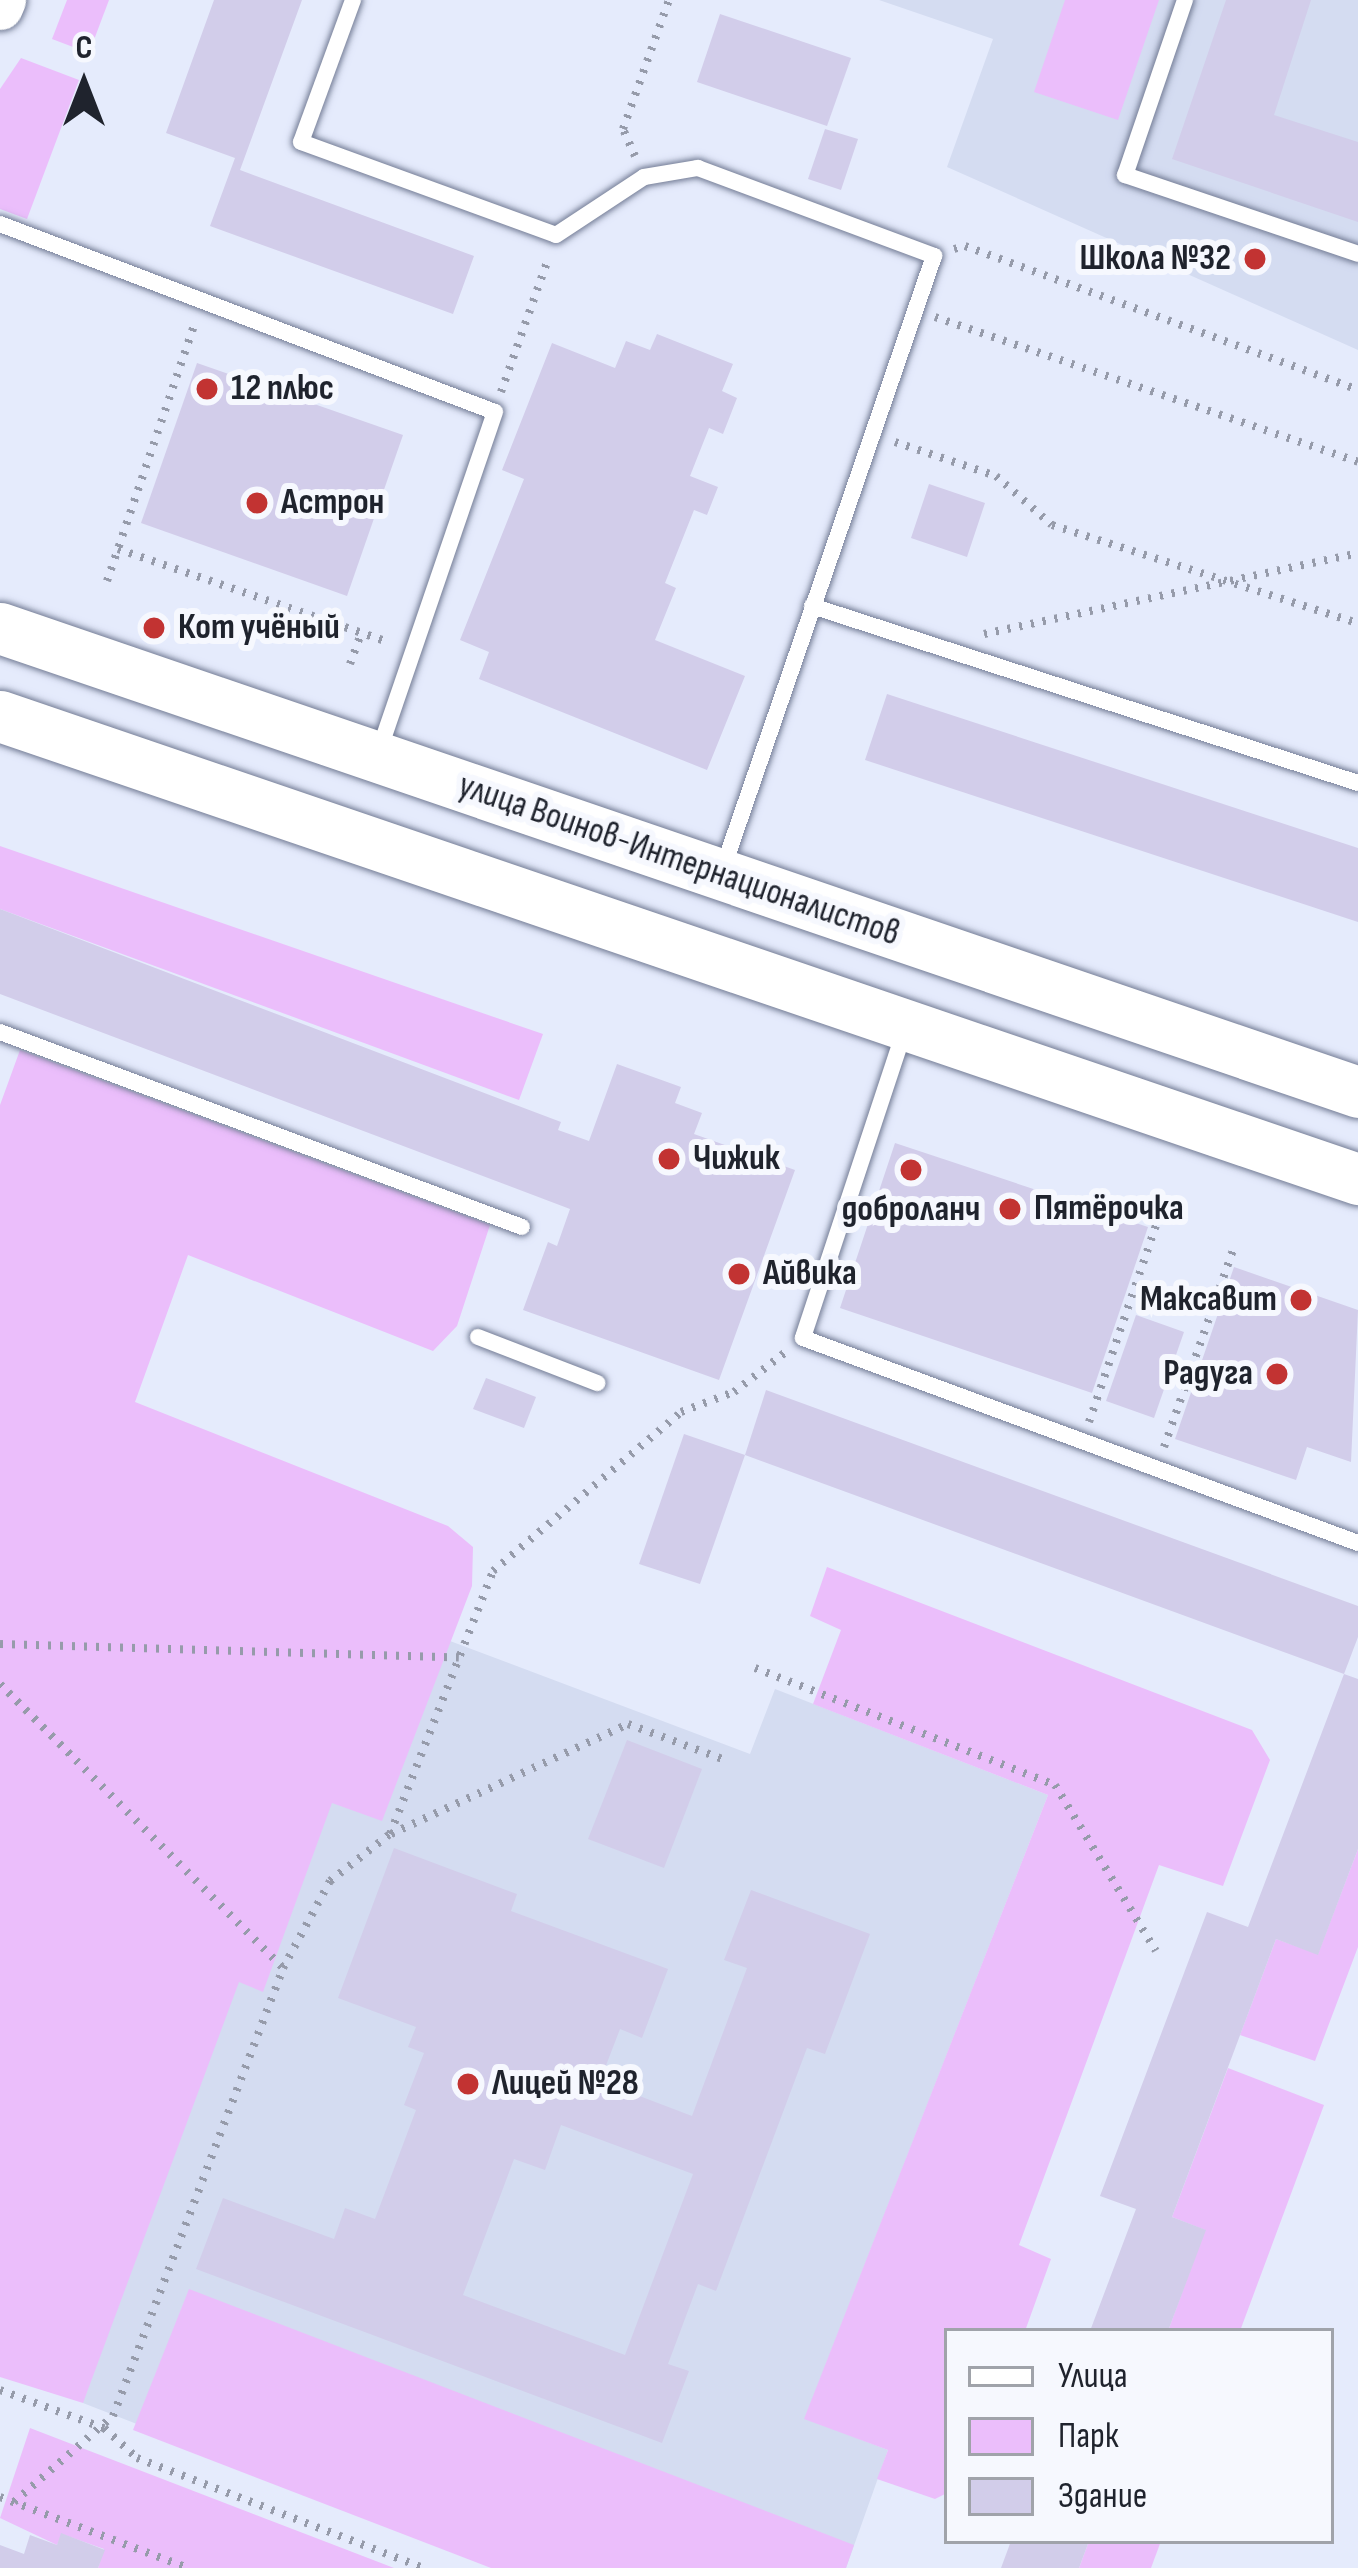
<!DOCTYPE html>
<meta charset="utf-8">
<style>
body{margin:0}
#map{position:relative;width:1358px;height:2568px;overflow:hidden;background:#e5ebfc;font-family:"Sofia Sans Condensed",sans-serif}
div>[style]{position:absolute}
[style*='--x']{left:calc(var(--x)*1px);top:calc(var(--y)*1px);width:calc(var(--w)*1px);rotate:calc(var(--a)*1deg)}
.built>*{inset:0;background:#d4dcf1}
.green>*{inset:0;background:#ebbefb}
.building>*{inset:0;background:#d2cdea}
.path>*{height:8px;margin-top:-4px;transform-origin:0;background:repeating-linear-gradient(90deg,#969baa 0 3px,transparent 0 12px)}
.roads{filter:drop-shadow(0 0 3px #737c95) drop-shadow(0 0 3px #737c95)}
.lane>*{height:16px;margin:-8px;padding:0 8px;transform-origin:8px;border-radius:8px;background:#fff}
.secondary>*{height:45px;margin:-22.5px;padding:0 22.5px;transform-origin:22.5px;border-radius:22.5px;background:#fff}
.primary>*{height:51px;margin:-25.5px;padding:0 25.5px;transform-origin:25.5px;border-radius:25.5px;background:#fff}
.dots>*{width:33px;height:33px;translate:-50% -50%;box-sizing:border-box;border:6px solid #f6f8fe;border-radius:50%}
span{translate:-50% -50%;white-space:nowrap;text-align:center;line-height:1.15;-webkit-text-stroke:12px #f6f8fe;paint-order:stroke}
.poi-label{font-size:36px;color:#1f232d;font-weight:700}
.right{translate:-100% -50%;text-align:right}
.left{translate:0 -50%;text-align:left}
.street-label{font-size:36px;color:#1f232d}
.legend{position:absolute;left:944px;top:2328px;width:390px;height:216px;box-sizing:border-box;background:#f6f8fe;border:3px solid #a0a3aa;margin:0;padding:15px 21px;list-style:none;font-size:36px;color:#1f232d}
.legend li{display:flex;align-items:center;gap:24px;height:60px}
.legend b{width:60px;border:3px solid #a0a3aa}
.north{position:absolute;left:24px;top:24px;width:120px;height:120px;-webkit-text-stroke:9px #f6f8fe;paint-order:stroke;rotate:0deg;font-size:33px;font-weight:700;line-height:48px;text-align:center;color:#1f232d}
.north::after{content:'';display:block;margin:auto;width:42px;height:54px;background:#1f232d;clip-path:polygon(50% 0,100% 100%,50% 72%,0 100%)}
</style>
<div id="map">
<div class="built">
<i style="clip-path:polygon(879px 0,1358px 0,1358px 350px,947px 167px,993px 39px)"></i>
<i style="clip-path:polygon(0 1531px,450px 1641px,750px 1754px,775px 1689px,1048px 1795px,805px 2418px,888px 2450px,846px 2568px,506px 2568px,83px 2403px)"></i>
</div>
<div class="green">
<i style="clip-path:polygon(67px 0,109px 0,89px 53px,52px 39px)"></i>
<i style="clip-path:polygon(1065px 0,1159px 0,1118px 120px,1034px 92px)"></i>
<i style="clip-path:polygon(21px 58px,79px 80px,27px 219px,0 209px,0 89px)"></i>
<i style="clip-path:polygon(0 846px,543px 1034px,519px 1100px,0 909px)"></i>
<i style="clip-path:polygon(20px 1050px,490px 1225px,457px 1326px,433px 1351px,188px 1255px,135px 1402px,448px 1526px,473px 1547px,472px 1586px,382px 1821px,332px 1803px,263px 1992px,239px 1982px,83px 2403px,0 2377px,0 1105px)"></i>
<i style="clip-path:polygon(827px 1567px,1252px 1730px,1270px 1760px,1223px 1886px,1159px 1865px,1019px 2245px,1051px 2259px,1025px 2331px,947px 2331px,947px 2493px,935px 2499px,877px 2479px,888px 2450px,804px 2419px,1048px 1795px,813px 1704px,841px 1630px,810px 1616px)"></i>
<i style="clip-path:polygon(1358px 1849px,1358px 1947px,1315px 2061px,1240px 2035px,1276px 1939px,1318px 1954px)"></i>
<i style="clip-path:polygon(1228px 2068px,1324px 2105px,1240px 2331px,1168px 2331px,1205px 2230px,1172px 2217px)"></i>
<i style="clip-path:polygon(189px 2289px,854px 2545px,846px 2568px,491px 2568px,133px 2430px)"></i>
<i style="clip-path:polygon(30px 2428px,394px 2568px,98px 2568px,104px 2549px,62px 2534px,57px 2545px,0 2518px)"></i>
<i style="clip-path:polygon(1089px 2541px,1161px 2541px,1151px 2568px,1079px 2568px)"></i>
</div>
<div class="building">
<i style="clip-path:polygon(214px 0,302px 0,240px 170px,474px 256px,453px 314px,210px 226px,235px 158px,166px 133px)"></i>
<i style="clip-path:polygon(1226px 0,1311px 0,1274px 115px,1358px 142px,1358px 222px,1172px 159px)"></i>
<i style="clip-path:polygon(720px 14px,851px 58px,827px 126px,697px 82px)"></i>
<i style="clip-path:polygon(825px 129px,858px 139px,841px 190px,808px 179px)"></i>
<i style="clip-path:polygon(657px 334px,733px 364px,722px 391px,737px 398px,723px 434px,709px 428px,690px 476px,718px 487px,707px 515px,694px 510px,665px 583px,676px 588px,655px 640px,745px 676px,707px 770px,479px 679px,489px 652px,460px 640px,524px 479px,502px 470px,552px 343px,615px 368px,626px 341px,650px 350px)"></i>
<i style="clip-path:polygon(197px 363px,403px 435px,347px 596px,141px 523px)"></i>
<i style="clip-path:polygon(929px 484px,985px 503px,967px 557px,911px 538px)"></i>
<i style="clip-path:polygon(887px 694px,1358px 848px,1358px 922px,865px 760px)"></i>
<i style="clip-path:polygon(0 909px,561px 1122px,558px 1130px,589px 1141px,617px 1064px,681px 1087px,675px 1103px,702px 1113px,694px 1134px,795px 1170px,719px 1380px,523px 1310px,548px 1242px,557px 1246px,570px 1209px,0 994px)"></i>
<i style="clip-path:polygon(895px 1143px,1148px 1227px,1092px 1393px,840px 1308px)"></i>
<i style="clip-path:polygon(1234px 1267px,1358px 1310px,1351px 1462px,1307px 1447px,1296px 1480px,1175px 1439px)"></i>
<i style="clip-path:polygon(1136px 1315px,1184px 1332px,1154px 1418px,1106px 1401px)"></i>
<i style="clip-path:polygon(486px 1378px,536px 1397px,524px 1428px,473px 1409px)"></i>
<i style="clip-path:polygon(766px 1390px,1358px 1606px,1358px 1637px,1344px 1674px,745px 1455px)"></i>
<i style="clip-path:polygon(684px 1434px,745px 1455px,700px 1584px,639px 1564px)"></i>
<i style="clip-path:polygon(1344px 1674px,1358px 1679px,1358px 1849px,1318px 1955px,1276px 1939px,1172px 2217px,1206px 2230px,1168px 2331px,1090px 2331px,1136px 2209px,1100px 2196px,1207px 1912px,1248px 1927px)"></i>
<i style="clip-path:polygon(627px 1740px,702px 1769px,664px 1868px,588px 1839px)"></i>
<i style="clip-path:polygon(evenodd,394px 1848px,517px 1894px,511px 1911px,668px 1969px,642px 2038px,620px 2029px,600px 2081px,692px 2116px,747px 1968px,724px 1960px,751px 1890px,870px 1934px,825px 2054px,807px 2048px,716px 2291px,698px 2284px,668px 2364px,689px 2371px,662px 2443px,196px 2269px,223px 2198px,334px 2239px,345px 2208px,375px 2219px,416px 2110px,404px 2105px,424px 2053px,408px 2047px,416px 2027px,338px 1998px,394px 1848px,561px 2125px,693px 2174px,625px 2355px,463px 2295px,514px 2159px,545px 2170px,561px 2125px)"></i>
<i style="clip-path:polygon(61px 2533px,105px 2550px,98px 2568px,0 2568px,0 2545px,24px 2554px,30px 2535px,57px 2545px)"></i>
<i style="clip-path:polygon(1011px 2541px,1089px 2541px,1079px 2568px,1001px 2568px)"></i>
</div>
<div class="path">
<i style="--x:635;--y:156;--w:30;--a:-114"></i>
<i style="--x:623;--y:129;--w:137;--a:-70.4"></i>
<i style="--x:954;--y:249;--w:11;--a:-15"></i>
<i style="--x:965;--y:246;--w:419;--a:20.1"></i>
<i style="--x:935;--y:317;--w:447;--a:18.9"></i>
<i style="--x:501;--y:392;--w:141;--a:-70.5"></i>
<i style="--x:895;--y:442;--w:107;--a:18.6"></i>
<i style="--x:996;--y:476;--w:74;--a:41.2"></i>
<i style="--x:1052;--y:525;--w:321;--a:17.8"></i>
<i style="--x:118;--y:549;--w:286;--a:19"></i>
<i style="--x:107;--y:581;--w:270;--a:-71.2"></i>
<i style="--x:984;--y:634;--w:383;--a:-12.2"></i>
<i style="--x:350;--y:664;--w:33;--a:-70"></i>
<i style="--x:1089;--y:1422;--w:214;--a:-71.2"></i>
<i style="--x:1164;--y:1447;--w:215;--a:-70.7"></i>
<i style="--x:0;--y:1644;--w:459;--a:1.7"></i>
<i style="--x:755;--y:1668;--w:322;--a:21.3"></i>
<i style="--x:1055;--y:1785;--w:194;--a:58.7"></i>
<i style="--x:0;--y:1684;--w:401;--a:45.1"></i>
<i style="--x:391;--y:1834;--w:261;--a:-24.9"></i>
<i style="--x:628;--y:1724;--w:100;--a:20.4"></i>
<i style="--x:0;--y:2390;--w:111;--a:20.1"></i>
<i style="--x:104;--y:2428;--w:45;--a:42.3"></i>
<i style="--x:137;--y:2458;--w:306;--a:21"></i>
<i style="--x:0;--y:2497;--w:201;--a:20.7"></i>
<i style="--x:14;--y:2502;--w:131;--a:-41"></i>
<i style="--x:113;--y:2416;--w:479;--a:-69.2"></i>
<i style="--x:283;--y:1968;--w:99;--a:-61.6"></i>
<i style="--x:330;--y:1881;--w:76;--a:-38.1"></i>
<i style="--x:390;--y:1834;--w:282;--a:-68.6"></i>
<i style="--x:493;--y:1571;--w:246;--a:-40.2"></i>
<i style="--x:681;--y:1412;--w:57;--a:-20.7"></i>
<i style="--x:734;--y:1392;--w:67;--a:-37.7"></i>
</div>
<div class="roads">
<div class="lane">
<i style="--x:353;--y:0;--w:151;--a:110.1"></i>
<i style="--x:301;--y:142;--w:271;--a:20"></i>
<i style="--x:556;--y:235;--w:105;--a:-33.4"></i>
<i style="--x:644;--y:177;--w:55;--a:-9.5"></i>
<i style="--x:698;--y:168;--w:252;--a:20.4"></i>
<i style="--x:934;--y:256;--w:647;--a:109.02"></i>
<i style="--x:1185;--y:0;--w:185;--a:108.9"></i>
<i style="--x:1125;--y:175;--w:246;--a:18.7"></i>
<i style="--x:0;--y:224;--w:529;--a:20.8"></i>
<i style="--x:495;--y:412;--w:357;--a:108.9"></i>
<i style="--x:812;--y:606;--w:574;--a:17.96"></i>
<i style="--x:0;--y:1032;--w:557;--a:20.48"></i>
<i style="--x:904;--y:1032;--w:322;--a:108.3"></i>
<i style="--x:803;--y:1338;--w:592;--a:20.27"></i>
<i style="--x:478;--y:1337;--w:128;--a:21.1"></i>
</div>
<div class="secondary">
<i style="--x:0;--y:7;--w:8;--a:-67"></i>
</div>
<div class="primary">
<i style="--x:0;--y:628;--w:1435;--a:18.86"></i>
<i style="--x:0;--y:716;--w:1435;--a:18.83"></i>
</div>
</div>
<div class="dots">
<i style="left:1255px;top:259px;background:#c23332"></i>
<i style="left:207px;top:389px;background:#c23332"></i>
<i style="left:257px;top:503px;background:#c23332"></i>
<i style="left:154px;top:628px;background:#c23332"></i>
<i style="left:669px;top:1159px;background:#c23332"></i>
<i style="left:911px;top:1170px;background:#c23332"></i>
<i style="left:1010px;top:1209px;background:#c23332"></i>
<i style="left:739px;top:1274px;background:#c23332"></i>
<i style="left:1301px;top:1300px;background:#c23332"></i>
<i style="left:1277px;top:1374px;background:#c23332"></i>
<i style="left:468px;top:2084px;background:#c23332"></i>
</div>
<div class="poi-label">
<span class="right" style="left:1231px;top:259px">Школа №32</span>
<span class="left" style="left:231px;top:389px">12 плюс</span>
<span class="left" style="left:281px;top:503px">Астрон</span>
<span class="left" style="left:178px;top:628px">Кот учёный</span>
<span class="left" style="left:693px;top:1159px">Чижик</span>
<span class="left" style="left:1034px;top:1209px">Пятёрочка</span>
<span style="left:911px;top:1210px">доброланч</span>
<span class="left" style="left:763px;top:1274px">Айвика</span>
<span class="right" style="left:1277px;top:1300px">Максавит</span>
<span class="right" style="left:1253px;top:1374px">Радуга</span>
<span class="left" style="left:492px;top:2084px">Лицей №28</span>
</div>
<div class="street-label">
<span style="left:679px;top:860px;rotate:19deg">улица Воинов-Интернационалистов</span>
</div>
<ul class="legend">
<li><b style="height:15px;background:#fff"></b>Улица</li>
<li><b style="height:33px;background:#ebbefb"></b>Парк</li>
<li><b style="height:33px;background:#d2cdea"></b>Здание</li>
</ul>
<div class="north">С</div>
</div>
